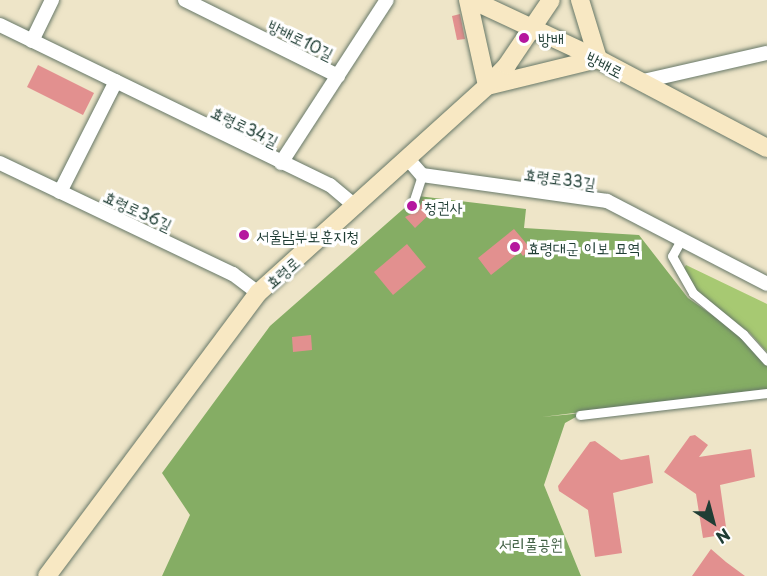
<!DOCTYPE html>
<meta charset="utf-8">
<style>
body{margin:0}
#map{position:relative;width:767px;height:576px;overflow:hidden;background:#eee5c8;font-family:"Playpen Sans","Poor Story",sans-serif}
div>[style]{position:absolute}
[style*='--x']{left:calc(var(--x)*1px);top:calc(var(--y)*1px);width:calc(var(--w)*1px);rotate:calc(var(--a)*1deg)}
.green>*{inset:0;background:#a7c972}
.forest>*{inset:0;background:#85ad64}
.building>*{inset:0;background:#e2908f}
.roads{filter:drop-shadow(0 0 2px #677868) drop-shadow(0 0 2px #677868)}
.pedestrian>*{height:9px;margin:-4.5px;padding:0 4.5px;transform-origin:4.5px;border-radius:4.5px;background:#fff}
.minor>*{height:14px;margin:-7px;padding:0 7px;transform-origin:7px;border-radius:7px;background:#fff}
.secondary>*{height:18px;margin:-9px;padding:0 9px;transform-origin:9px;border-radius:9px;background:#f8e8c3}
.dots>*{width:16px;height:16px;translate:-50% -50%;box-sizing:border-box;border:3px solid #fff;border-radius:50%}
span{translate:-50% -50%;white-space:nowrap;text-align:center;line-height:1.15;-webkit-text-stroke:6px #fff;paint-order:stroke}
.poi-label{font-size:16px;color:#1f3d34}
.left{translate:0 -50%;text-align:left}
.street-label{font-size:16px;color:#1f3d34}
.park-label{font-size:16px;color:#416044}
.north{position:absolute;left:683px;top:492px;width:60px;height:60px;-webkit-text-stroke:4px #fff;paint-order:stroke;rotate:144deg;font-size:16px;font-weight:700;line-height:24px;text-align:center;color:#1f3d34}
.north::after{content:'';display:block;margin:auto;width:21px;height:27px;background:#1f3d34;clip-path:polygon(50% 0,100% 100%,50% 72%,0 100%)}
</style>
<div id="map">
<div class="green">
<i style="clip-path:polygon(686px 265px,767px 304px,767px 352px,750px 333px,696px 292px,683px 270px)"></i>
</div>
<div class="forest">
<i style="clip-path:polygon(418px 196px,526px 209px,524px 228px,639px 235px,688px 298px,742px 336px,767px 366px,767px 389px,542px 417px,583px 413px,565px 423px,544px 485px,581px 576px,162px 576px,190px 515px,162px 473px,270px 326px)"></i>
</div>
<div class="building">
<i style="clip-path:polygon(460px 14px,465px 39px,457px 40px,452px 16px)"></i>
<i style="clip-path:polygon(38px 65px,94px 93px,83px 115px,27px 87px)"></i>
<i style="clip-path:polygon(424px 199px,434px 210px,415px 228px,405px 217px,417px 211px)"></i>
<i style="clip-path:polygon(514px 229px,531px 249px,523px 256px,520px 252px,491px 275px,478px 258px)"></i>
<i style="clip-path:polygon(407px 244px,426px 267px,393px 295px,374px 272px)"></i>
<i style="clip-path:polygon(311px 335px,312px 350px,293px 352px,292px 337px)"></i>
<i style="clip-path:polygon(695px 435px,708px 445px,699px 457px,751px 449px,755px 477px,720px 485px,727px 534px,703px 538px,696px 494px,664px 472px,690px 436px)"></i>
<i style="clip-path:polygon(595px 441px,621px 460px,649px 455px,653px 483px,613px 493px,622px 553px,595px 557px,588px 510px,559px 491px,558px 486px,590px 442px)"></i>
<i style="clip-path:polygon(711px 549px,726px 562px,745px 576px,692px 576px)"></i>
</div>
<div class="roads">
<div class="pedestrian">
<i style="--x:412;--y:206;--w:33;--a:-72"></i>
<i style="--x:681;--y:240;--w:18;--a:119"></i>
<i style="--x:672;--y:256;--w:43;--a:60.4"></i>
<i style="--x:693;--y:293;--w:65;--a:39.4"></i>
<i style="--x:743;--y:334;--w:36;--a:48"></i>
<i style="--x:580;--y:415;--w:188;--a:-6.7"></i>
</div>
<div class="minor">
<i style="--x:185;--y:0;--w:171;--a:26.4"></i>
<i style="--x:0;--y:25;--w:367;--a:25.9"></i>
<i style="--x:330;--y:185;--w:34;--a:40"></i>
<i style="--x:32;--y:41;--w:46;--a:-64"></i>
<i style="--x:639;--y:82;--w:131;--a:-12.8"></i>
<i style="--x:408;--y:159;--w:21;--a:49"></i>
<i style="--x:422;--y:175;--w:187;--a:8"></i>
<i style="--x:607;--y:201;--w:180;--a:27.4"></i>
<i style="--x:0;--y:163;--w:258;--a:25.5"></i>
<i style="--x:233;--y:274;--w:31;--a:37"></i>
<i style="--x:281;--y:163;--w:194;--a:-57"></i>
<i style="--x:60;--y:192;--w:124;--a:-63.2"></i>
</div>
<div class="secondary">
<i style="--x:468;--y:0;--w:88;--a:77.5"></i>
<i style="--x:487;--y:86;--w:114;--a:-13.7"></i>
<i style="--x:598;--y:59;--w:62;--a:-107"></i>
<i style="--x:472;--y:0;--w:139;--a:25.1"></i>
<i style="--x:598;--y:59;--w:191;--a:27.8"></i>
<i style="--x:47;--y:576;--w:353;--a:-53.3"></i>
<i style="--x:258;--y:293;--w:309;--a:-42.1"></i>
<i style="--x:487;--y:86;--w:29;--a:-46"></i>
<i style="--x:507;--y:65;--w:78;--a:-55.9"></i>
</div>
</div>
<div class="dots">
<i style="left:524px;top:38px;background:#b5179e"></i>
<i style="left:412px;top:206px;background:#b5179e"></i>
<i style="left:244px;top:235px;background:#b5179e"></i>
<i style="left:515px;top:247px;background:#b5179e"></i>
</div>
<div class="poi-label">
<span class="left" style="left:538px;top:38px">방배</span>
<span class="left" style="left:424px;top:206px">청권사</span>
<span class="left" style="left:256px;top:235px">서울남부보훈지청</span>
<span class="left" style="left:527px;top:247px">효령대군 이보 묘역</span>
</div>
<div class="street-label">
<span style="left:301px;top:39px;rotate:26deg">방배로10길</span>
<span style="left:605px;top:64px;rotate:27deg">방배로</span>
<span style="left:245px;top:126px;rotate:26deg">효령로34길</span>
<span style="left:560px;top:178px;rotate:8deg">효령로33길</span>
<span style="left:138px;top:210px;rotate:25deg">효령로36길</span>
<span style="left:282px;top:272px;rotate:-41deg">효령로</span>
</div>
<div class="park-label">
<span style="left:531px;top:543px">서리풀공원</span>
</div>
<div class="north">N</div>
</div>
